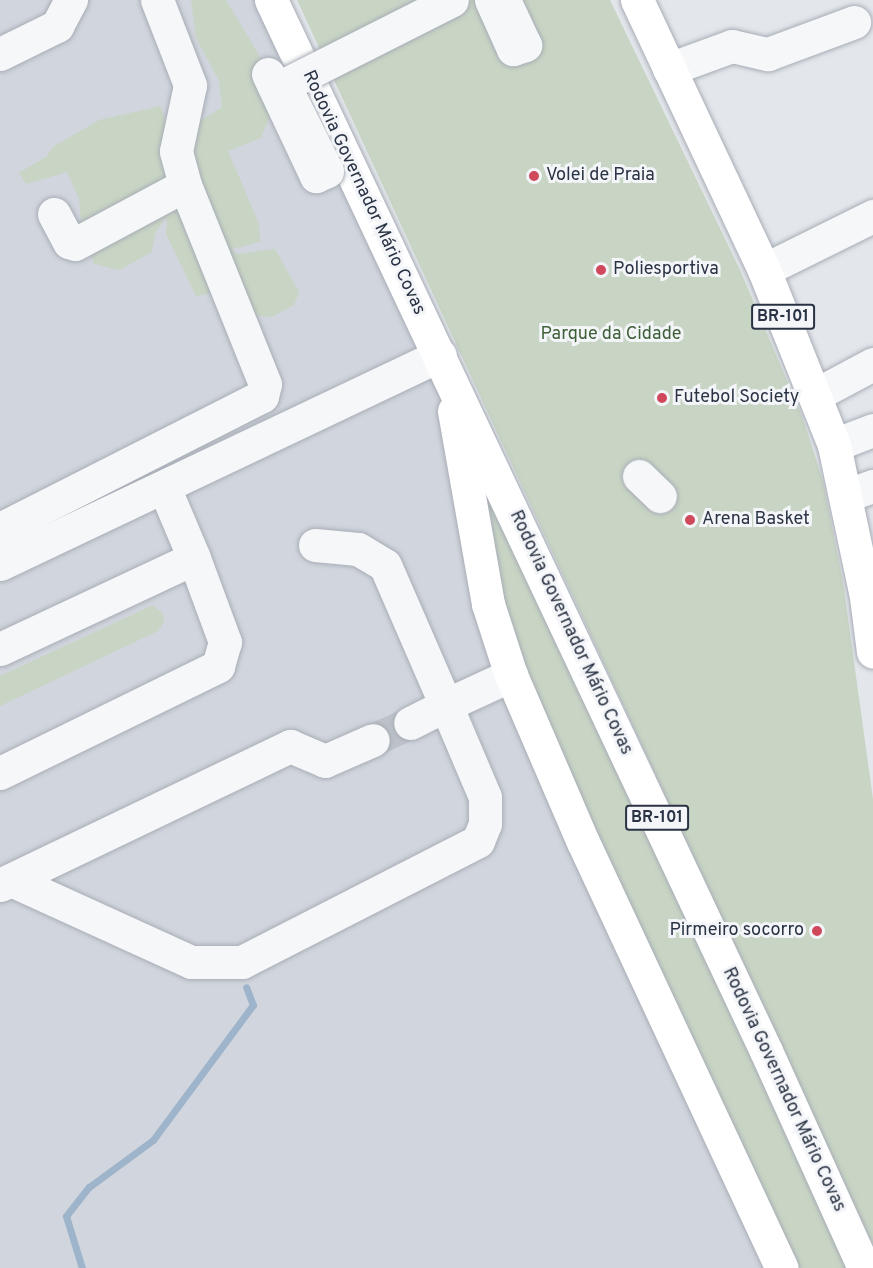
<!DOCTYPE html>
<meta charset="utf-8">
<style>
body{margin:0}
#map{position:relative;width:873px;height:1268px;overflow:hidden;background:#e3e6eb;font-family:Overpass,sans-serif}
div>[style]{position:absolute}
[style*='--x']{left:calc(var(--x)*1px);top:calc(var(--y)*1px);width:calc(var(--w)*1px);rotate:calc(var(--a)*1deg)}
.built>*{inset:0;background:#d1d5dd}
.green>*{inset:0;background:#c8d5c4}
.stream>*{height:7px;margin:-3.5px;padding:0 3.5px;transform-origin:3.5px;border-radius:3.5px;background:#9eb4cb}
.minor-tunnel>*{height:33px;margin-top:-16.5px;transform-origin:0;background:repeating-linear-gradient(90deg,#bec2ca 0 33px,transparent 0 49px)}
.roads{filter:drop-shadow(0 0 2px #a8adb6) drop-shadow(0 0 2px #a8adb6)}
.minor>*{height:33px;margin:-16.5px;padding:0 16.5px;transform-origin:16.5px;border-radius:16.5px;background:#f6f7f9}
.highway>*{height:33px;margin:-16.5px;padding:0 16.5px;transform-origin:16.5px;border-radius:16.5px;background:#fff}
.bridges{filter:drop-shadow(0 0 2px #a8adb6) drop-shadow(0 0 2px #a8adb6)}
.minor-bridge>*{height:33px;margin:-16.5px;padding:0 16.5px;transform-origin:16.5px;border-radius:16.5px;background:#f6f7f9}
.dots>*{width:16px;height:16px;translate:-50% -50%;box-sizing:border-box;border:3px solid #f3f5f8;border-radius:50%}
span{translate:-50% -50%;white-space:nowrap;text-align:center;line-height:1.15;-webkit-text-stroke:6px #f3f5f8;paint-order:stroke}
.shield-label span{padding:2px 4px;background:#f3f5f8;border:2px solid;border-radius:4px;-webkit-text-stroke-width:0}
.shield-label{font-size:16px;color:#2a3344;font-weight:700}
.poi-label{font-size:18px;color:#2a3344}
.left{translate:0 -50%;text-align:left}
.right{translate:-100% -50%;text-align:right}
.street-label{font-size:18px;color:#2a3344}
.park-label{font-size:18px;color:#3f6038}
</style>
<div id="map">
<div class="built">
<i style="clip-path:polygon(0 0,263px 0,429px 329px,783px 1268px,0 1268px)"></i>
</div>
<div class="green">
<i style="clip-path:polygon(191px 0,226px 0,258px 53px,278px 96px,261px 138px,228px 151px,259px 224px,260px 242px,232px 249px,237px 254px,275px 249px,299px 292px,294px 305px,272px 317px,245px 315px,220px 291px,196px 296px,166px 234px,167px 217px,156px 231px,152px 252px,119px 270px,94px 264px,82px 230px,79px 199px,67px 172px,26px 184px,19px 173px,47px 156px,53px 147px,99px 120px,161px 106px,168px 130px,194px 125px,222px 107px,219px 81px,196px 38px)"></i>
<i style="clip-path:polygon(297px 0,610px 0,740px 270px,802px 416px,823px 481px,843px 582px,873px 799px,873px 1245px)"></i>
<i style="clip-path:polygon(448px 370px,851px 1268px,782px 1268px,511px 675px)"></i>
<i style="clip-path:polygon(153px 605px,163px 614px,164px 622px,158px 631px,0 706px,0 676px)"></i>
</div>
<div class="stream">
<i style="--x:82;--y:1268;--w:54;--a:-107.1"></i>
<i style="--x:66;--y:1216;--w:37;--a:-52"></i>
<i style="--x:89;--y:1187;--w:79;--a:-36.3"></i>
<i style="--x:153;--y:1140;--w:168;--a:-53.5"></i>
<i style="--x:253;--y:1005;--w:19;--a:-111"></i>
</div>
<div class="minor-tunnel">
<i style="--x:373;--y:740;--w:41;--a:-24.7"></i>
</div>
<div class="roads">
<div class="minor">
<i style="--x:491;--y:0;--w:54;--a:65.8"></i>
<i style="--x:513;--y:49;--w:13;--a:-18"></i>
<i style="--x:525;--y:45;--w:50;--a:-115"></i>
<i style="--x:0;--y:54;--w:64;--a:-26.2"></i>
<i style="--x:57;--y:26;--w:30;--a:-62"></i>
<i style="--x:669;--y:69;--w:67;--a:-20.1"></i>
<i style="--x:732;--y:46;--w:37;--a:13"></i>
<i style="--x:768;--y:54;--w:92;--a:-20.4"></i>
<i style="--x:54;--y:214;--w:32;--a:62"></i>
<i style="--x:69;--y:242;--w:6;--a:18"></i>
<i style="--x:75;--y:244;--w:125;--a:-28.2"></i>
<i style="--x:764;--y:270;--w:122;--a:-26.4"></i>
<i style="--x:815;--y:395;--w:66;--a:-28.1"></i>
<i style="--x:834;--y:445;--w:42;--a:-21"></i>
<i style="--x:639;--y:476;--w:29;--a:44"></i>
<i style="--x:845;--y:496;--w:30;--a:-20"></i>
<i style="--x:0;--y:529;--w:294;--a:-26.9"></i>
<i style="--x:262;--y:396;--w:12;--a:-76"></i>
<i style="--x:265;--y:384;--w:214;--a:-111.9"></i>
<i style="--x:185;--y:185;--w:35;--a:-105"></i>
<i style="--x:176;--y:151;--w:67;--a:-78"></i>
<i style="--x:190;--y:85;--w:91;--a:-111.2"></i>
<i style="--x:315;--y:545;--w:43;--a:5.3"></i>
<i style="--x:358;--y:549;--w:31;--a:31"></i>
<i style="--x:385;--y:565;--w:153;--a:66.5"></i>
<i style="--x:446;--y:705;--w:40;--a:153.4"></i>
<i style="--x:0;--y:564;--w:487;--a:-25.4"></i>
<i style="--x:0;--y:649;--w:214;--a:-25.1"></i>
<i style="--x:194;--y:558;--w:77;--a:-112.9"></i>
<i style="--x:0;--y:773;--w:243;--a:-26.1"></i>
<i style="--x:218;--y:666;--w:25;--a:-74"></i>
<i style="--x:225;--y:642;--w:90;--a:-110.3"></i>
<i style="--x:11;--y:880;--w:198;--a:24.5"></i>
<i style="--x:191;--y:962;--w:51;--a:0"></i>
<i style="--x:242;--y:962;--w:265;--a:-27.1"></i>
<i style="--x:478;--y:841;--w:18;--a:-68"></i>
<i style="--x:485;--y:824;--w:27;--a:-90"></i>
<i style="--x:485;--y:797;--w:100;--a:-113"></i>
<i style="--x:446;--y:705;--w:72;--a:-24.8"></i>
<i style="--x:0;--y:885;--w:322;--a:-25.6"></i>
<i style="--x:290;--y:746;--w:38;--a:23"></i>
<i style="--x:325;--y:761;--w:52;--a:-23.6"></i>
</div>
<div class="highway">
<i style="--x:271;--y:0;--w:1162;--a:64.78"></i>
<i style="--x:766;--y:1051;--w:238;--a:65.7"></i>
<i style="--x:637;--y:0;--w:298;--a:64.8"></i>
<i style="--x:764;--y:270;--w:188;--a:68.2"></i>
<i style="--x:834;--y:445;--w:155;--a:78.1"></i>
<i style="--x:866;--y:597;--w:55;--a:82.7"></i>
<i style="--x:454;--y:411;--w:196;--a:80"></i>
<i style="--x:488;--y:604;--w:75;--a:72.1"></i>
<i style="--x:511;--y:675;--w:182;--a:66.7"></i>
<i style="--x:583;--y:842;--w:470;--a:65"></i>
</div>
</div>
<div class="bridges">
<div class="minor-bridge">
<i style="--x:268;--y:74;--w:113;--a:64.8"></i>
<i style="--x:316;--y:176;--w:12;--a:-24"></i>
<i style="--x:327;--y:171;--w:96;--a:-116.6"></i>
<i style="--x:284;--y:85;--w:188;--a:-26.8"></i>
</div>
</div>
<div class="dots">
<i style="left:534px;top:176px;background:#d0485b"></i>
<i style="left:601px;top:270px;background:#d0485b"></i>
<i style="left:662px;top:398px;background:#d0485b"></i>
<i style="left:690px;top:520px;background:#d0485b"></i>
<i style="left:817px;top:931px;background:#d0485b"></i>
</div>
<div class="shield-label">
<span style="left:783px;top:317px">BR-101</span>
<span style="left:657px;top:818px">BR-101</span>
</div>
<div class="poi-label">
<span class="left" style="left:546px;top:176px">Volei de Praia</span>
<span class="left" style="left:613px;top:270px">Poliesportiva</span>
<span class="left" style="left:674px;top:398px">Futebol Society</span>
<span class="left" style="left:702px;top:520px">Arena Basket</span>
<span class="right" style="left:804px;top:931px">Pirmeiro socorro</span>
</div>
<div class="street-label">
<span style="left:363px;top:193px;rotate:65deg">Rodovia Governador Mário Covas</span>
<span style="left:570px;top:633px;rotate:65deg">Rodovia Governador Mário Covas</span>
<span style="left:783px;top:1090px;rotate:65deg">Rodovia Governador Mário Covas</span>
</div>
<div class="park-label">
<span style="left:611px;top:335px">Parque da Cidade</span>
</div>
</div>
